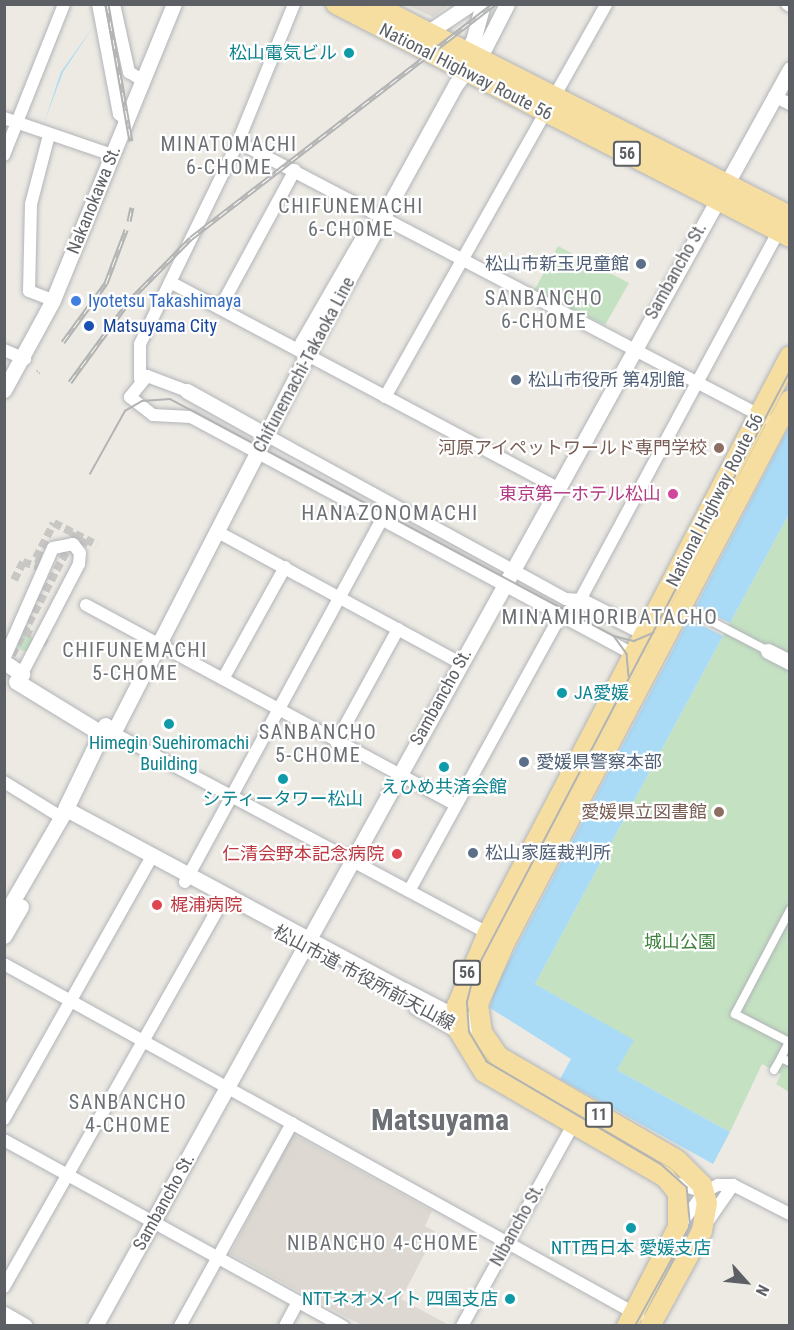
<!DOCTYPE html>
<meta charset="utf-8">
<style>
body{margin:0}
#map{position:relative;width:794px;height:1330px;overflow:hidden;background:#edeae4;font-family:"Roboto Condensed","Noto Sans JP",sans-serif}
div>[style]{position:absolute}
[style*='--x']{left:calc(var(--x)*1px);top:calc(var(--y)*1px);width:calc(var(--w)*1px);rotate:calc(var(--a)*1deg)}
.education>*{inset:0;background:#ddd9d2}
.green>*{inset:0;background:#c4e2c2}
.round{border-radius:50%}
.water>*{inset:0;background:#a9dbf7}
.pedestrian-tunnel>*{height:8px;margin-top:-4px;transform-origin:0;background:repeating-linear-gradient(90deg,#c9c7c4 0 8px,transparent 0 12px)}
.roads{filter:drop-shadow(0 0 2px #b1b4b8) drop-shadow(0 0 2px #b1b4b8)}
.pedestrian>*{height:8px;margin:-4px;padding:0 4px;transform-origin:4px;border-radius:4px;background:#fff}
.minor>*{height:12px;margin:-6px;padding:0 6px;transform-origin:6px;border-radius:6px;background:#fff}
.tertiary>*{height:15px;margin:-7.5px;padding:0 7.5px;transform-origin:7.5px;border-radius:7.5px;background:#fff}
.secondary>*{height:16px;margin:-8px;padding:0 8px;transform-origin:8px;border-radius:8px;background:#fff}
.trunk>*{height:20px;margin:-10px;padding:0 10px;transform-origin:10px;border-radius:10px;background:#f6dea1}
.tram>*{height:1.5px;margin:-0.75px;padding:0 0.75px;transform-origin:0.75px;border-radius:0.75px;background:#b2b3b3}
.rail>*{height:5px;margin-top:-2.5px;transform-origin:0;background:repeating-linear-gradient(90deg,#fff 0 9px,#b2b3b3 0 18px);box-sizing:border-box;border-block:2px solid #b2b3b3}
.dots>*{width:16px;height:16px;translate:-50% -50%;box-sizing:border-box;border:3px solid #fff;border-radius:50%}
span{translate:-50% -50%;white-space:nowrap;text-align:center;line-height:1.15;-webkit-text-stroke:4.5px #fff;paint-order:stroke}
.shield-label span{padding:2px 4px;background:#fff;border:2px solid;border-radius:4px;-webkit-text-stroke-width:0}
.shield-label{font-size:16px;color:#5c5f63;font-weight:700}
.culture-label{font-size:18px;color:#0d838f}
.right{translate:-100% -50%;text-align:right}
.left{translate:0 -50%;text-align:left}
.street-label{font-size:18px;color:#5c5f63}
.service-label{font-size:18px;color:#4e5e75}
.shop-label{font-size:18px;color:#366cbe}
.transit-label{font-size:18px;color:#164399}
.education-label{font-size:18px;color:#785e54}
.hotel-label{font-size:18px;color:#b23c85}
.health-label{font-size:18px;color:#be3a42}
.park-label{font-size:18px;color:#3e813c}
.neighbourhood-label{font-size:20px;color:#6d7175;letter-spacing:1.5px}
.quarter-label{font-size:21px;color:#6d7175;letter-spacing:1.5px}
.town-label{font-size:30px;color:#6d7175;font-weight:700}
.frame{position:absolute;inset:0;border:6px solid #5c5f63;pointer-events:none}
.north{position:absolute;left:716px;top:1252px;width:60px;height:60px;-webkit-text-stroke:4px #fff;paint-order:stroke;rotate:117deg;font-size:16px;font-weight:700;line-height:24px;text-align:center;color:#5c5f63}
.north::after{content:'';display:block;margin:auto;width:21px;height:27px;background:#5c5f63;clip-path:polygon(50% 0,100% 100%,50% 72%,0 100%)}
</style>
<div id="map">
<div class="education">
<i style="clip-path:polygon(407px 5px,449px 4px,449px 5px,433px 17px)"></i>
<i style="clip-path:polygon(293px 1134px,432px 1211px,425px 1226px,436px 1232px,401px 1299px,449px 1325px,361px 1325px,230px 1254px)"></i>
</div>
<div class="green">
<i style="clip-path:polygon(558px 246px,629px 283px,605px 325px,534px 291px)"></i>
<i style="clip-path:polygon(789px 514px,789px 1092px,776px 1084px,781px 1074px,762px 1064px,730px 1132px,617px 1070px,633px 1040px,535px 984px)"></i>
<i class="round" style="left:16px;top:633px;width:18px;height:18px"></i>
</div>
<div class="water">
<i style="clip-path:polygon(95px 24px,63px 72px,44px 123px,61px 72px)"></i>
<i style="clip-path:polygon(789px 427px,789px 514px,730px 623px,696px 606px)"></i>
<i style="clip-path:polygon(689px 619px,723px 636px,535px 984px,634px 1040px,617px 1070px,730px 1132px,713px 1164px,560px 1079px,571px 1059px,490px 1008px,494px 990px)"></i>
</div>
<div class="pedestrian-tunnel">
<i style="--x:77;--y:556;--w:19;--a:-62"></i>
<i style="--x:51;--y:566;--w:17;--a:-152"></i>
<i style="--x:36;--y:558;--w:39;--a:-63"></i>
<i style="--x:54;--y:523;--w:48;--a:27.1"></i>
<i style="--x:14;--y:580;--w:20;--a:-63"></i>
<i style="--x:23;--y:562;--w:22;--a:18"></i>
<i style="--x:24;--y:631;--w:26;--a:28"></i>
<i style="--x:12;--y:655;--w:138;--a:-62.3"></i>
</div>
<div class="roads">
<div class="pedestrian">
<i style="--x:682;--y:606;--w:97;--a:27.6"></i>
<i style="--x:790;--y:910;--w:118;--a:117.9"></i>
<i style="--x:735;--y:1014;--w:61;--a:27.4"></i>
<i style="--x:789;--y:1042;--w:18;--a:117"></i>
<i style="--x:781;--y:1058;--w:10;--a:24"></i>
<i style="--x:774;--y:1070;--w:14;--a:-60"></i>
</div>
<div class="minor">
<i style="--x:98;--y:4;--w:112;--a:79.2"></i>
<i style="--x:119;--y:114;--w:9;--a:41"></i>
<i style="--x:114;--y:4;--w:70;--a:77.6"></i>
<i style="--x:129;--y:72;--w:15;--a:32"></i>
<i style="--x:787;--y:4;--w:4;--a:34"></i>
<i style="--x:774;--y:96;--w:18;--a:27"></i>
<i style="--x:4;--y:118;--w:114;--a:18.9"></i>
<i style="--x:49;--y:135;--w:71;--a:104.6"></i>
<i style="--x:31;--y:204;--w:87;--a:91.3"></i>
<i style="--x:29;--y:291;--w:26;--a:21"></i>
<i style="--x:238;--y:142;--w:595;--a:27.64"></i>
<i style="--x:4;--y:155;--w:162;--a:-68.3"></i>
<i style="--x:170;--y:282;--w:438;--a:28"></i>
<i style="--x:220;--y:308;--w:157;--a:-61.5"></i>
<i style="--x:4;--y:350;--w:23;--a:23"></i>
<i style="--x:140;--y:379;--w:35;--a:-90"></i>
<i style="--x:140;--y:344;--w:225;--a:-64.1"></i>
<i style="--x:238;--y:142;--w:149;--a:-67.9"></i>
<i style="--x:187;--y:391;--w:43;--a:-159.4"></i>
<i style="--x:147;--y:376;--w:27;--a:129"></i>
<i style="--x:130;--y:397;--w:29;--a:38"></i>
<i style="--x:153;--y:415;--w:38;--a:3"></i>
<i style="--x:191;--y:417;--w:510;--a:28.22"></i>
<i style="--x:385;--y:397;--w:451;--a:-60.6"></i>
<i style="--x:266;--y:435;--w:342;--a:28.7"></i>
<i style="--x:566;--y:599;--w:14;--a:4"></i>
<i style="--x:216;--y:531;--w:277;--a:28.4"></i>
<i style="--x:86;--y:605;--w:418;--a:28.4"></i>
<i style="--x:4;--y:659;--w:121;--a:-66.2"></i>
<i style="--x:53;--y:548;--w:20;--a:-11"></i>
<i style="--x:73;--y:544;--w:11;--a:52"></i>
<i style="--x:80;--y:553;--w:11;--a:95"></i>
<i style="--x:79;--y:564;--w:132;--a:117.5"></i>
<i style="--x:223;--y:679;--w:128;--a:-61"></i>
<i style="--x:113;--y:733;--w:431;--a:28.1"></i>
<i style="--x:336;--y:742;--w:129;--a:-61.2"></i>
<i style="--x:4;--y:782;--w:67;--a:31.6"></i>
<i style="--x:185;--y:882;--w:431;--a:-61.5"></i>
<i style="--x:409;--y:891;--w:305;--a:-61.2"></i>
<i style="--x:556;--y:624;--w:34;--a:-45"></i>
<i style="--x:580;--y:600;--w:419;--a:-61.7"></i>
<i style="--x:4;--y:964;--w:725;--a:28.97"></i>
<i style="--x:4;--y:1119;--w:303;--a:-60.6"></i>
<i style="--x:4;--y:1140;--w:387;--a:28.8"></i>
<i style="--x:672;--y:1182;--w:34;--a:17"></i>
<i style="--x:708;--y:1221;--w:44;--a:-55.2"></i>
<i style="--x:681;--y:1224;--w:39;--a:-54"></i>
<i style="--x:704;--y:1192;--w:16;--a:-27"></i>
<i style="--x:718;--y:1185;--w:15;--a:0"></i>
<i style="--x:733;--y:1185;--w:64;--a:27"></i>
<i style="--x:4;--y:1287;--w:451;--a:-60.5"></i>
<i style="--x:180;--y:1326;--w:232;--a:-61.1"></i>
<i style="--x:285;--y:1326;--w:27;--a:-62"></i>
<i style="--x:462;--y:1326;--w:230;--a:-61.1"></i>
</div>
<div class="tertiary">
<i style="--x:427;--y:33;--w:52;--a:-34"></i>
<i style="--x:459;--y:60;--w:24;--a:-54"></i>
<i style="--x:473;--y:41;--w:38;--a:-75"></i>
<i style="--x:302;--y:343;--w:126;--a:-60"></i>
<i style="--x:4;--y:390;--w:102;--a:-61.4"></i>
<i style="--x:53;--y:300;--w:320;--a:-67.8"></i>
<i style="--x:187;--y:391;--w:90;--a:29.1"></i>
<i style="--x:580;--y:600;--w:84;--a:26.9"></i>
<i style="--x:768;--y:651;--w:25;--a:27"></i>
<i style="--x:4;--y:662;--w:22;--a:34"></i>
<i style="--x:113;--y:733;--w:440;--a:-62.8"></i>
<i style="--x:314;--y:342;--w:294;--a:-61.2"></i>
<i style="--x:456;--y:84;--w:47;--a:-51.9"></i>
<i style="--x:485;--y:47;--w:48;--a:-62.9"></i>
<i style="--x:4;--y:916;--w:124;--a:-59.9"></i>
<i style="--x:66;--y:809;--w:383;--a:28.2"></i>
<i style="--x:404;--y:990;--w:59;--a:27.4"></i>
<i style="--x:456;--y:1017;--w:22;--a:10"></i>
<i style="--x:4;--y:936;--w:34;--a:-60"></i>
<i style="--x:416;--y:1007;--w:49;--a:29.2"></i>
<i style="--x:459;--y:1031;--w:8;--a:-23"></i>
<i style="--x:4;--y:1314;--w:24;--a:30"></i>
<i style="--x:95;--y:1326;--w:1436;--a:-61.06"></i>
</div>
<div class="secondary">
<i style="--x:17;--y:682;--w:100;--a:31.5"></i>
<i style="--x:102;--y:734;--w:11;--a:-5"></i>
<i style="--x:66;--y:809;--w:92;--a:-64.3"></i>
</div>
<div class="trunk">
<i style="--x:336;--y:4;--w:510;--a:27.17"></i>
<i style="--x:372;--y:4;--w:469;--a:26.9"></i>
<i style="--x:627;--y:1326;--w:111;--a:-62.7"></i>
<i style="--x:678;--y:1227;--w:34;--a:-90"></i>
<i style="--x:678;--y:1193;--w:21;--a:-129"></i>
<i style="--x:665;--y:1177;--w:209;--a:-149.9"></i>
<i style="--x:484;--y:1072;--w:48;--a:-121.4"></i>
<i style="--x:459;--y:1031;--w:25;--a:-95"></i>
<i style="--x:457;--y:1006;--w:79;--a:-67"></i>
<i style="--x:488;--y:933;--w:651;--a:-62.37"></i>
<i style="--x:650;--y:1326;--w:108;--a:-61.3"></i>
<i style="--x:702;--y:1231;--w:28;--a:-80"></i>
<i style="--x:707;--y:1203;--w:19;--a:-106"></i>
<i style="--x:702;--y:1185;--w:35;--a:-135"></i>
<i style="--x:677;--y:1160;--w:206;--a:-149.9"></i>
<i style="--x:499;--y:1057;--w:29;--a:-125"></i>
<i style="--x:482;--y:1033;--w:29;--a:-98"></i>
<i style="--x:478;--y:1004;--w:68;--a:-66.5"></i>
<i style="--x:505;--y:942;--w:612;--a:-62.26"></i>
</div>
</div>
<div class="tram">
<i style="--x:90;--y:474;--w:72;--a:-60.9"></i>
<i style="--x:125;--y:411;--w:20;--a:-30"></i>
<i style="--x:142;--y:401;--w:28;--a:-4"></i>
<i style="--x:170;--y:399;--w:503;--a:28.09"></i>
<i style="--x:614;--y:636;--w:21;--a:14"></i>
<i style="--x:634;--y:641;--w:21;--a:-23"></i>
<i style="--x:614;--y:636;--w:22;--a:54"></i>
<i style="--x:627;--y:654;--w:22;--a:85"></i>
<i style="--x:635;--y:1326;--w:114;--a:-61.2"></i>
<i style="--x:690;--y:1226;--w:38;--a:-95"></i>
<i style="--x:687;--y:1188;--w:36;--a:-138"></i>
<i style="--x:660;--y:1164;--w:201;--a:-149.5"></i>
<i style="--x:487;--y:1062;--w:35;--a:-121"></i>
<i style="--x:469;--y:1032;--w:30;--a:-94"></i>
<i style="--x:467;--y:1002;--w:29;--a:-76"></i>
<i style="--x:474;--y:974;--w:681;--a:-62.34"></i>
</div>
<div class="rail">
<i style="--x:107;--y:4;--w:139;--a:80.1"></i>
<i style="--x:129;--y:221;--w:14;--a:-78"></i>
<i style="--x:63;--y:342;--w:73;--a:-53.9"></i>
<i style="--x:106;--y:283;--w:57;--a:-69.3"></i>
<i style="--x:38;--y:372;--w:1;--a:-45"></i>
<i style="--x:70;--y:382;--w:100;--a:-53.9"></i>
<i style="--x:129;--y:301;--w:88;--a:-45.5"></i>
<i style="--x:191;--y:238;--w:383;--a:-37.7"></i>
</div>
<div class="dots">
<i style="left:349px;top:53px;background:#0f9aa8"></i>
<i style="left:641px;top:264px;background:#5c6f8a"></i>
<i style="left:76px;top:301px;background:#3f7fe0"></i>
<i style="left:89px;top:326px;background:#1a4fb4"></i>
<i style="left:516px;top:380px;background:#5c6f8a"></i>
<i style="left:719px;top:448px;background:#8d6e63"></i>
<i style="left:673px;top:494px;background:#d1479c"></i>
<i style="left:562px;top:693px;background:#0f9aa8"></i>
<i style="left:169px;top:724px;background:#0f9aa8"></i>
<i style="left:524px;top:762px;background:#5c6f8a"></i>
<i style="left:444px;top:767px;background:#0f9aa8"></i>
<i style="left:283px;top:779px;background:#0f9aa8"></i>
<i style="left:719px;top:812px;background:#8d6e63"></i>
<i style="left:473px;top:853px;background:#5c6f8a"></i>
<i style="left:397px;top:854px;background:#e0444e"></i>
<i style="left:157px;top:905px;background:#e0444e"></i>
<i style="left:631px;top:1228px;background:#0f9aa8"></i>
<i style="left:510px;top:1299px;background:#0f9aa8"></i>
</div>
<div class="shield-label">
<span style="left:627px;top:154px">56</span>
<span style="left:467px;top:973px">56</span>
<span style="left:599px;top:1115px">11</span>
</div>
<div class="culture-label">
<span class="right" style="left:337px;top:53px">松山電気ビル</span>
<span class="left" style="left:574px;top:693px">JA愛媛</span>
<span style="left:169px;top:754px">Himegin Suehiromachi<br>Building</span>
<span style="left:444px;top:787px">えひめ共済会館</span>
<span style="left:283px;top:799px">シティータワー松山</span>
<span style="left:631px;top:1248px">NTT西日本 愛媛支店</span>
<span class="right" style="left:498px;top:1299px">NTTネオメイト 四国支店</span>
</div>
<div class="street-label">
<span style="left:466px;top:72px;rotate:27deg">National Highway Route 56</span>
<span style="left:94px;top:200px;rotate:-68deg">Nakanokawa St.</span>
<span style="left:676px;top:271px;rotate:-61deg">Sambancho St.</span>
<span style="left:304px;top:365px;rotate:-62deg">Chifunemachi-Takaoka Line</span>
<span style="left:715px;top:500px;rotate:-63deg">National Highway Route 56</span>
<span style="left:441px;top:697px;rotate:-61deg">Sambancho St.</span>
<span style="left:364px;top:978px;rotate:28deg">松山市道 市役所前天山線</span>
<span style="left:164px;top:1202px;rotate:-61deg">Sambancho St.</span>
<span style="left:517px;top:1225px;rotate:-61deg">Nibancho St.</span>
</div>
<div class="service-label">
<span class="right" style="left:629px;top:264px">松山市新玉児童館</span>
<span class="left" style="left:528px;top:380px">松山市役所 第4別館</span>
<span class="left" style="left:536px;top:762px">愛媛県警察本部</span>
<span class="left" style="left:485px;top:853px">松山家庭裁判所</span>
</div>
<div class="shop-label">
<span class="left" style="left:88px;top:301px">Iyotetsu Takashimaya</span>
</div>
<div class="transit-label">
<span class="left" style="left:103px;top:326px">Matsuyama City</span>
</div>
<div class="education-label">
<span class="right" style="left:707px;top:448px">河原アイペットワールド専門学校</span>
<span class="right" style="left:707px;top:812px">愛媛県立図書館</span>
</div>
<div class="hotel-label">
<span class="right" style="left:661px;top:494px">東京第一ホテル松山</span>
</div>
<div class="health-label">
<span class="right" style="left:384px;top:854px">仁清会野本記念病院</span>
<span class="left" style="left:170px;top:905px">梶浦病院</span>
</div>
<div class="park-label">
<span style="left:680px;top:942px">城山公園</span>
</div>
<div class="neighbourhood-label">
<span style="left:229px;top:156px">MINATOMACHI<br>6-CHOME</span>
<span style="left:351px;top:218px">CHIFUNEMACHI<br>6-CHOME</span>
<span style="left:544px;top:310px">SANBANCHO<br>6-CHOME</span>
<span style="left:135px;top:662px">CHIFUNEMACHI<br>5-CHOME</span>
<span style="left:318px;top:744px">SANBANCHO<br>5-CHOME</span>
<span style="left:128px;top:1114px">SANBANCHO<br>4-CHOME</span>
<span style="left:383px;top:1243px">NIBANCHO 4-CHOME</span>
</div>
<div class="quarter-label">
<span style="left:390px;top:513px">HANAZONOMACHI</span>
<span style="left:610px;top:617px">MINAMIHORIBATACHO</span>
</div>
<div class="town-label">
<span style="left:440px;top:1120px">Matsuyama</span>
</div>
<div class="frame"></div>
<div class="north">N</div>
</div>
